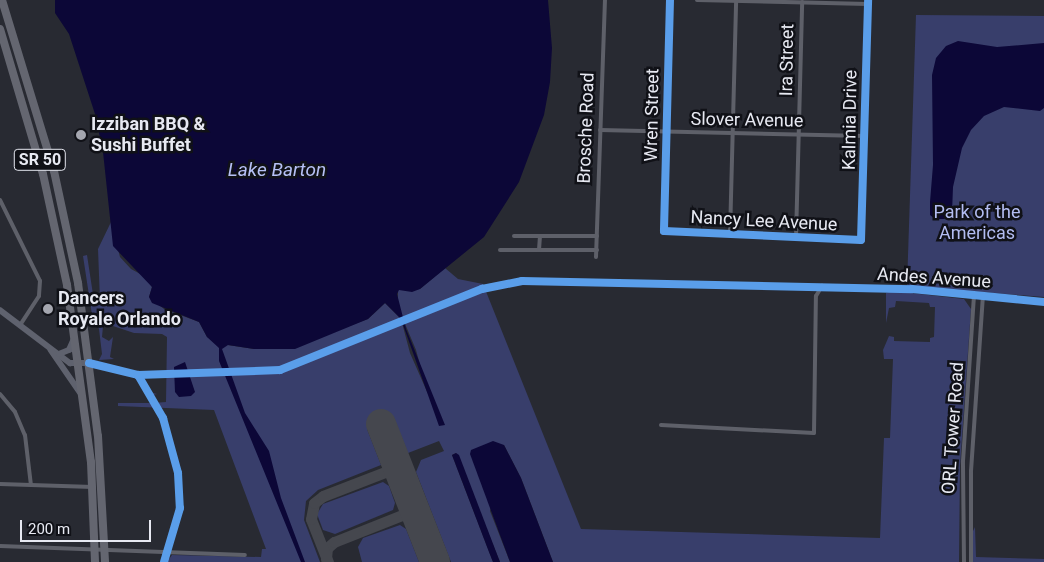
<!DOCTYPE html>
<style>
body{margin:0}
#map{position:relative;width:1044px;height:562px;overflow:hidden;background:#282a32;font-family:Roboto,sans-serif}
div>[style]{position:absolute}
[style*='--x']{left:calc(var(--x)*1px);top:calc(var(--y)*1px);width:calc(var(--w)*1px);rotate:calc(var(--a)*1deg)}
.green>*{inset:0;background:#383e6b}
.water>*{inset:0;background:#0c0737}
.taxiway>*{height:11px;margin:-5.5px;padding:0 5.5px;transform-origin:5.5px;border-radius:5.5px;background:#45474e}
.runway>*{height:30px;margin:-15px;padding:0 15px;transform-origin:15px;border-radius:15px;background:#45474e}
.street>*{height:4px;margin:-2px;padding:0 2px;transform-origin:2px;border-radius:2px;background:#5e6069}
.secondary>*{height:5.5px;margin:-2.75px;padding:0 2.75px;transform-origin:2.75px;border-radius:2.75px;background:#5f626e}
.highway>*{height:8px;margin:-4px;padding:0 4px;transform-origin:4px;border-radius:4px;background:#646670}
.cycleway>*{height:8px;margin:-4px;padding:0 4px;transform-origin:4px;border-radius:4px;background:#5a9eea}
.dots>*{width:14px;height:14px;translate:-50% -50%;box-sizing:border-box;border:2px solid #101117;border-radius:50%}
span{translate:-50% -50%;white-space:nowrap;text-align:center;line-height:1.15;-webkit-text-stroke:5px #101117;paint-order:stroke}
.shield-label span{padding:1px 4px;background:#101117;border:1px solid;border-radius:4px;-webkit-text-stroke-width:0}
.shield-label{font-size:16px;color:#e7e9f2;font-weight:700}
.street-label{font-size:18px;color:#e7e9f2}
.poi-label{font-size:18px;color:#e7e9f2;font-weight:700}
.left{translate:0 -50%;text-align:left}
.park-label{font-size:18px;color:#b3bdf2}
.water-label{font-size:19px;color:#b6c0f5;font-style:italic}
.scale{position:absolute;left:20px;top:520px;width:131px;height:22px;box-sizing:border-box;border:2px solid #e7e9f2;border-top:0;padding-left:6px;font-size:15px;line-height:18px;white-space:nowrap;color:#e7e9f2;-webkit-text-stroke:4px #101117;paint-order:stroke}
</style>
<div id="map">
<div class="green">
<i style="clip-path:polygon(916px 15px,1044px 16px,1044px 297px,907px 286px)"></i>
<i style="clip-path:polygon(111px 222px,120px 257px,131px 269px,144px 276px,152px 287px,149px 297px,164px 309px,199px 322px,207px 337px,221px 344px,254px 349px,335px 331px,368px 319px,385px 303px,401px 319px,410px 353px,428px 394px,416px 350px,398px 307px,398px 290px,420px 289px,445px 268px,458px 279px,483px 284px,581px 529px,880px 538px,884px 438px,890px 438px,893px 359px,884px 359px,883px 350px,889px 336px,894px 337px,894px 341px,930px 342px,930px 338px,934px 337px,935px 307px,930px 307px,929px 303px,896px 301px,895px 307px,889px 308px,886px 323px,886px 293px,893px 291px,964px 299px,971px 309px,960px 466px,959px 562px,553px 562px,521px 478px,504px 445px,490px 511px,510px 562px,500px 562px,456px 453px,452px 455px,493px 562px,451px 562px,416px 472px,421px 460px,444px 451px,439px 441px,408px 453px,394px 418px,367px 429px,381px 465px,318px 490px,306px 501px,304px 520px,320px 562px,167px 562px,172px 555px,261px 557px,262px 549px,266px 549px,214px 410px,118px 406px,118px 403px,152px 403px,153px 393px,157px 394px,153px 395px,153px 403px,166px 402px,167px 337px,162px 334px,134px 333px,107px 324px,103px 326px,102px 337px,109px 341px,113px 337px,110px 357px,114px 359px,99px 360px,102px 354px,99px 329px,92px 315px,83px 256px,87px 255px,94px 301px,100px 301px,98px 249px)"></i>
<i style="clip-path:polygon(383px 482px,389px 486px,395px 503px,393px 510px,335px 534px,323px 530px,317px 514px,323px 504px)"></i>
<i style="clip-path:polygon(400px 525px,406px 529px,419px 562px,362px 562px,358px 547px,363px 538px)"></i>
<i style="clip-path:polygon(975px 527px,976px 557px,1044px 559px,1044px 562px,972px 562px,972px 533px)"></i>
</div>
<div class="water">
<i style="clip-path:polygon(55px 0,548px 0,552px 48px,550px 82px,544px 115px,519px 182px,484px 237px,420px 289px,412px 292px,399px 290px,397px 294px,406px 329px,445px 425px,439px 426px,401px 319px,385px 303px,368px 319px,295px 349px,254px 349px,228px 345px,222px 349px,245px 413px,269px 451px,281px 498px,305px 562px,301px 562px,219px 361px,219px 348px,207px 337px,199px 322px,152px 303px,149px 297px,152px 287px,113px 246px,103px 152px,95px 114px,69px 34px,55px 13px)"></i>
<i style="clip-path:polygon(958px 41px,997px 47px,1044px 43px,1044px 108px,1040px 111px,1004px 107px,984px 116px,971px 130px,962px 148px,953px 187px,952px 213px,944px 219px,935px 219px,930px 215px,930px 202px,933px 165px,932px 75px,936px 58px,946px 46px)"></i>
<i style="clip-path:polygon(185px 362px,195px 392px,191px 396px,179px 397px,175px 392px,174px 367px)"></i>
<i style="clip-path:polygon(493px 441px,504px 445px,521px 478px,553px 562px,510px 562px,470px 454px,471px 450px)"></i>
<i style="clip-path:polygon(456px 453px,459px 455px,500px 562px,493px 562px,489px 552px,452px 455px)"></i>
</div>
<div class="taxiway">
<i style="--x:326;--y:559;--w:11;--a:-85"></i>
<i style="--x:327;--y:548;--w:9;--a:-41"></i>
<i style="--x:334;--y:542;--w:87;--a:-21.6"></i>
<i style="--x:328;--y:562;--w:46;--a:-111.6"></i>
<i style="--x:311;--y:519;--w:16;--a:-79"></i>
<i style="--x:314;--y:503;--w:11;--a:-38"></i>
<i style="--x:323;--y:496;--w:80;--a:-21.1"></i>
</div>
<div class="runway">
<i style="--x:381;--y:424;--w:148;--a:68.6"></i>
</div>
<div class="street">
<i style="--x:670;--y:0;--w:231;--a:91.5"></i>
<i style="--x:664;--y:231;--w:197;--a:2.6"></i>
<i style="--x:861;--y:240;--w:240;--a:-88.3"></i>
<i style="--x:697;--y:0;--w:171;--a:1.3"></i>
<i style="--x:600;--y:130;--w:265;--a:1.3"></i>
<i style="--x:0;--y:200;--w:90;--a:63.7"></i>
<i style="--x:40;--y:281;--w:15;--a:94"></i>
<i style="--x:39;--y:296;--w:33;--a:123"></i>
<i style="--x:730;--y:235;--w:234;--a:-88.5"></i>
<i style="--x:514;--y:236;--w:83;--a:0"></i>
<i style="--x:796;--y:238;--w:236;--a:-88.5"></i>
<i style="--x:500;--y:250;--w:97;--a:0"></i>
<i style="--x:539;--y:250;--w:14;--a:-86"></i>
<i style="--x:596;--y:257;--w:257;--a:-88"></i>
<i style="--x:0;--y:394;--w:23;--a:50"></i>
<i style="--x:15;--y:412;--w:25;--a:67"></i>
<i style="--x:25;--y:435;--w:50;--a:83.2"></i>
<i style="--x:661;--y:425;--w:153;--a:3"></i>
<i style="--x:814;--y:433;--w:137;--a:-89.2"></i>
<i style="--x:816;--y:296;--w:12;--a:-59"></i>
<i style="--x:822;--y:286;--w:90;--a:1.9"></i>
<i style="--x:912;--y:289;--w:133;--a:5.6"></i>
<i style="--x:0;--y:484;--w:93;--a:1.8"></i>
<i style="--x:0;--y:546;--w:245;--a:2.1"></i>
<i style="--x:164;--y:562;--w:10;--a:-84"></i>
<i style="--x:964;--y:562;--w:101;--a:-90.6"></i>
<i style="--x:963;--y:461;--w:166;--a:-86.2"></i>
<i style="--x:971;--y:562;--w:91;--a:-90"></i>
<i style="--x:971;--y:471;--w:175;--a:-86.1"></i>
</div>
<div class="secondary">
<i style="--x:0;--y:310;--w:88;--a:37.1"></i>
<i style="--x:70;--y:363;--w:19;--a:0"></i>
<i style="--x:51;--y:350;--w:51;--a:55.4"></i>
<i style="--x:59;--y:354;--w:11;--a:-22"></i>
<i style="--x:69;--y:350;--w:10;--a:-66"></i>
</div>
<div class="highway">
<i style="--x:2;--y:0;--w:179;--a:73.1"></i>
<i style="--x:54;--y:171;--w:115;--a:77.9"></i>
<i style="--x:78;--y:283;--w:154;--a:82.6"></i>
<i style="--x:98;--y:436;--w:126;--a:86.8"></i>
<i style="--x:0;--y:29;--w:151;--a:73.5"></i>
<i style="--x:43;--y:174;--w:114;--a:77.8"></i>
<i style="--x:67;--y:285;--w:179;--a:82.3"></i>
<i style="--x:91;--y:462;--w:100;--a:87.7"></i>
</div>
<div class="cycleway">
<i style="--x:670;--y:0;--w:231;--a:91.5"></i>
<i style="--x:664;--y:231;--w:197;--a:2.6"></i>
<i style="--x:861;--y:240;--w:240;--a:-88.3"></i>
<i style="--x:89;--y:363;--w:50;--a:13.8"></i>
<i style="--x:138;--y:375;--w:142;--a:-2"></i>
<i style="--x:280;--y:370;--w:218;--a:-21.9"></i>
<i style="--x:482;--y:289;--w:41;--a:-11.3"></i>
<i style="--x:522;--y:281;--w:390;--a:1.2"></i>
<i style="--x:912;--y:289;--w:133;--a:5.6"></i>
<i style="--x:138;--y:375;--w:50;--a:59.8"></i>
<i style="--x:163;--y:418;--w:57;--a:74.7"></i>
<i style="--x:178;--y:473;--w:35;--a:87"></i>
<i style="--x:180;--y:508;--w:56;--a:106.5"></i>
</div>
<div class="dots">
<i style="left:81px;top:135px;background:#a4a6af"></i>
<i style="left:48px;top:309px;background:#a4a6af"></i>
</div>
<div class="shield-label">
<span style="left:40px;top:160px">SR 50</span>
</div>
<div class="street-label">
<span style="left:787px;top:60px;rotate:-89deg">Ira Street</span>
<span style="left:652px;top:115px;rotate:-89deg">Wren Street</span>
<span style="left:747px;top:120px;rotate:1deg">Slover Avenue</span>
<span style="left:850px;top:120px;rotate:-89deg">Kalmia Drive</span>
<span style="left:586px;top:128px;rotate:-88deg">Brosche Road</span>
<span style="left:764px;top:221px;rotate:3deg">Nancy Lee Avenue</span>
<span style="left:934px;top:278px;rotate:4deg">Andes Avenue</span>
<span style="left:953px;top:428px;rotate:-86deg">ORL Tower Road</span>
</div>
<div class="poi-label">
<span class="left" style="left:91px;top:135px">Izziban BBQ &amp;<br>Sushi Buffet</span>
<span class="left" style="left:58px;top:309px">Dancers<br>Royale Orlando</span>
</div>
<div class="park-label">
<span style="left:977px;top:223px">Park of the<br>Americas</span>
</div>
<div class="water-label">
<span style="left:277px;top:170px">Lake Barton</span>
</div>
<div class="scale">200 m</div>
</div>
